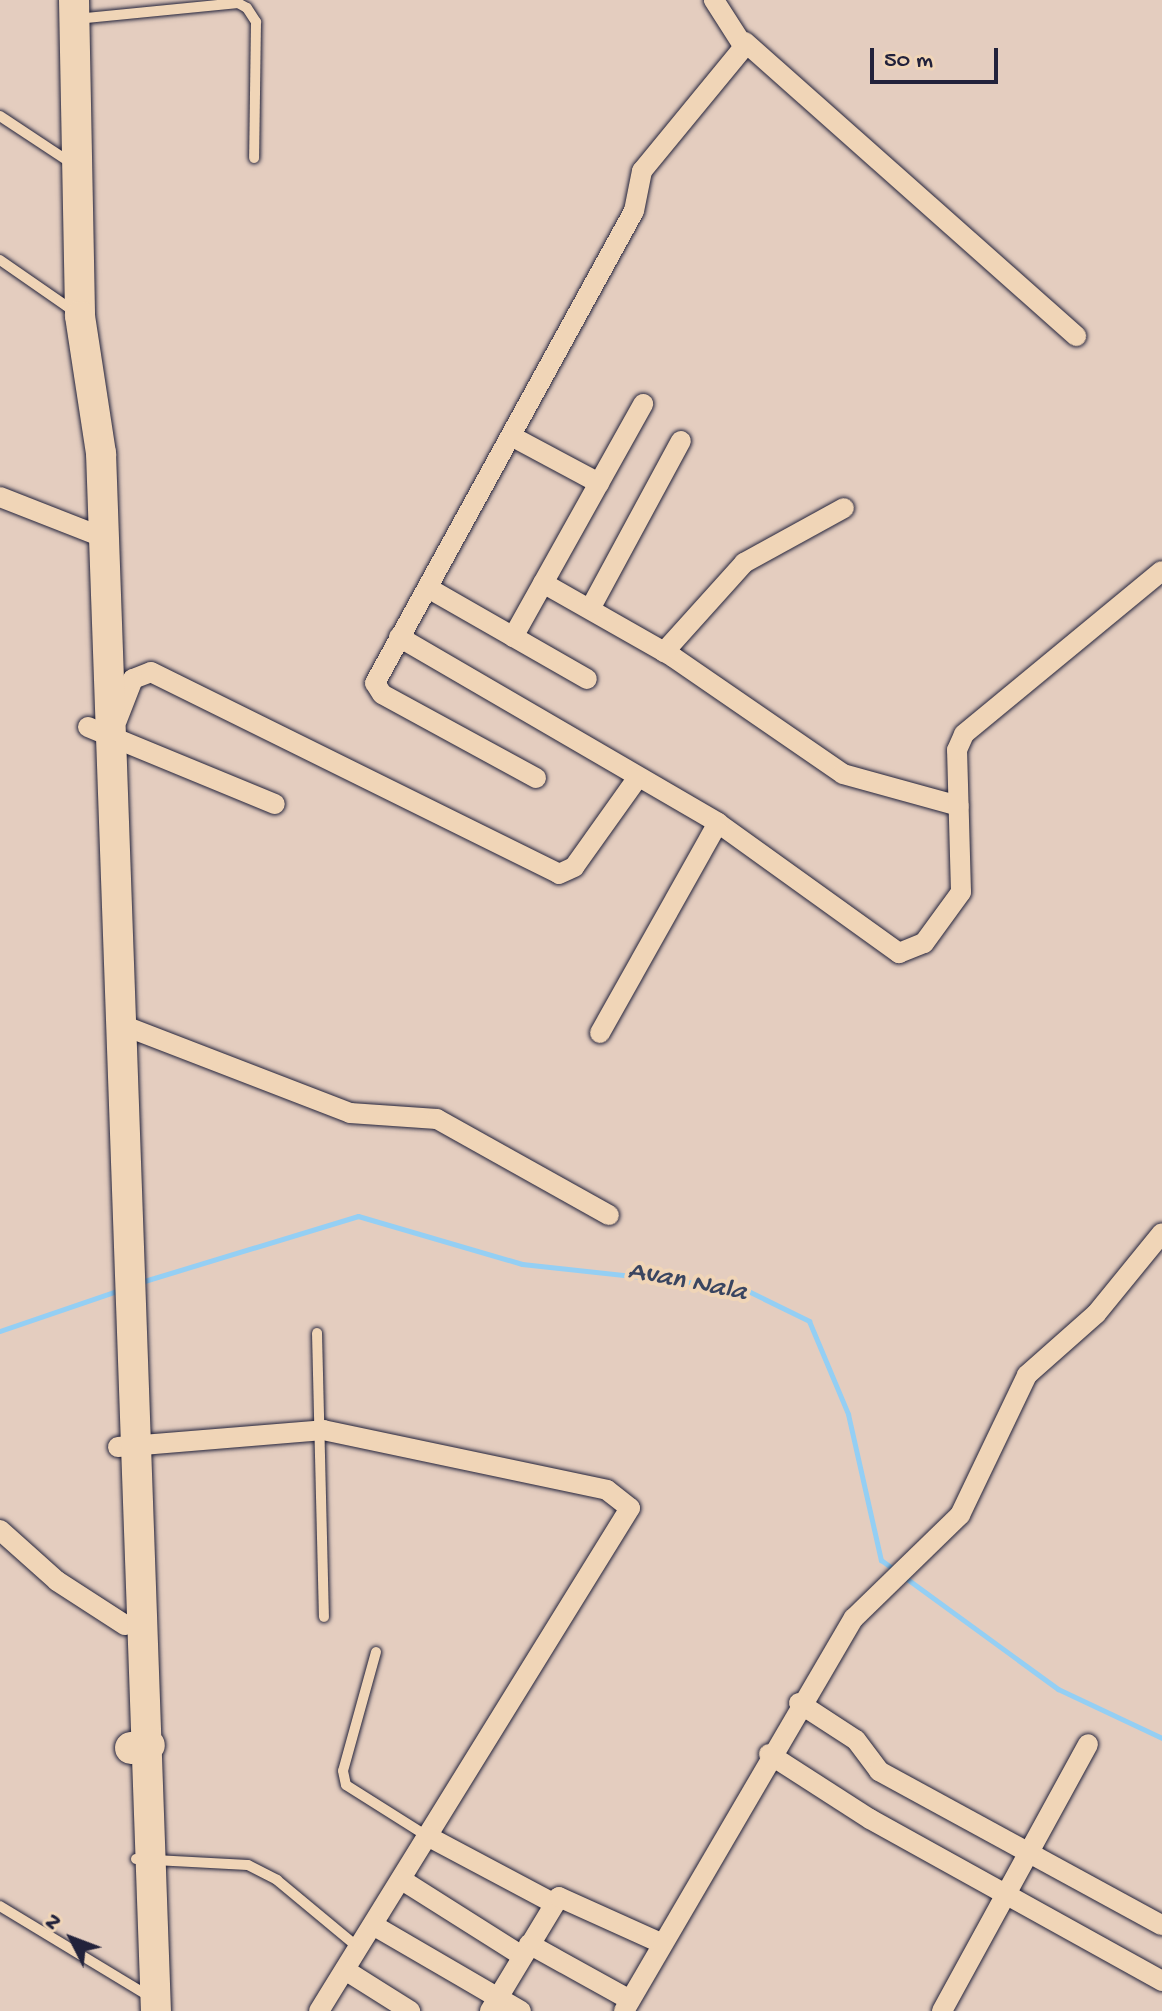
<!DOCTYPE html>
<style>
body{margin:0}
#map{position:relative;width:1162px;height:2011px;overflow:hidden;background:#e4cdbf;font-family:"Gochi Hand",sans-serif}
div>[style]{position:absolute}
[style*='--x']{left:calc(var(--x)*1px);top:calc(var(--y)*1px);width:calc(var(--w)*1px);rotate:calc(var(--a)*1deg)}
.stream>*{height:5px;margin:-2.5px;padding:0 2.5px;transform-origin:2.5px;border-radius:2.5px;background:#94cff4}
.roads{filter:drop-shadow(0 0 2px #22223b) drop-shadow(0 0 2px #22223b)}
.service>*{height:10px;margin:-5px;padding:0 5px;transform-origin:5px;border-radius:5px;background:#f0d5b7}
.minor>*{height:20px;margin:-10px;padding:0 10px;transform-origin:10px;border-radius:10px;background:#f0d5b7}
.primary>*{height:30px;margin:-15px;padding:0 15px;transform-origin:15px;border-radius:15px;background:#f0d5b7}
.trunk>*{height:32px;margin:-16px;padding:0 16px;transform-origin:16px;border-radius:16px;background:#f0d5b7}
span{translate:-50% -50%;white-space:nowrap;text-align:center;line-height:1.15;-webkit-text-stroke:8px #f0d5b7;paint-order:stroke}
.water-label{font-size:28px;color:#394560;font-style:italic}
.north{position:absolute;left:32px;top:1899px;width:80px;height:80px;-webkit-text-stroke:6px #f0d5b7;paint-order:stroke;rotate:312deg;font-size:22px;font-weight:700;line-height:32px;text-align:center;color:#22223b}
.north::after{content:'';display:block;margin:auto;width:28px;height:36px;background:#22223b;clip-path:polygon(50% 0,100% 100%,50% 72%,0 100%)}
.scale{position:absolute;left:870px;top:48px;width:128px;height:36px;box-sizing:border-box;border:4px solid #22223b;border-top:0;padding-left:10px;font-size:24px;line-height:28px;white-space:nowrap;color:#22223b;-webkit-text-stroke:6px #f0d5b7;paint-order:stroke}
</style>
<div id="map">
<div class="stream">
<i style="--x:141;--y:1282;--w:227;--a:-16.9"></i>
<i style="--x:358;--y:1216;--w:171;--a:16.3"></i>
<i style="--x:522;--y:1264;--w:221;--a:6.2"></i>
<i style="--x:742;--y:1288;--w:75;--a:26.2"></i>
<i style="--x:809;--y:1321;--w:101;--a:67.2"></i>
<i style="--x:848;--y:1414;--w:150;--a:77.3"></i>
<i style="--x:881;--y:1560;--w:17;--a:36"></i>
<i style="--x:0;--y:1331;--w:127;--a:-18.9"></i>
<i style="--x:903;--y:1576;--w:192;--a:36.1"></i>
<i style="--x:1058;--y:1689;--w:115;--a:25.2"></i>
</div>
<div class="roads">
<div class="service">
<i style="--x:76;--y:19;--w:163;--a:-5.6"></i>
<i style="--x:238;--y:3;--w:10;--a:29"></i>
<i style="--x:247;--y:8;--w:17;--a:57"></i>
<i style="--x:256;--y:22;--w:136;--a:90.8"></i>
<i style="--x:0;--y:116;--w:85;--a:33.5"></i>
<i style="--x:0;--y:260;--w:91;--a:34.7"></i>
<i style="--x:317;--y:1333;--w:284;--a:88.6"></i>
<i style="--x:376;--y:1652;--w:123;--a:105.5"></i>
<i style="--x:343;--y:1771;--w:14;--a:78"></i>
<i style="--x:346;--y:1785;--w:96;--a:32.2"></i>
<i style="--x:136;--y:1859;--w:112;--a:3.1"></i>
<i style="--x:248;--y:1865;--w:33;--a:27"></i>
<i style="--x:277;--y:1880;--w:107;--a:39.7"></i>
<i style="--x:0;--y:1906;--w:175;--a:31.2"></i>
</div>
<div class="minor">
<i style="--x:745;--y:42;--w:443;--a:41.6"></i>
<i style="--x:511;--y:436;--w:100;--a:28.1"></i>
<i style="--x:0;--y:497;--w:110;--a:21.4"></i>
<i style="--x:543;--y:583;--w:150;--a:29.6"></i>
<i style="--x:673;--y:657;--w:206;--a:34.5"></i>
<i style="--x:843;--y:774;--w:120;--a:15.4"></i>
<i style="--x:428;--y:588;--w:183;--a:29.8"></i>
<i style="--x:590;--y:609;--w:191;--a:-61.6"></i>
<i style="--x:399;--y:637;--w:369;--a:30.2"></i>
<i style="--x:718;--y:823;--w:223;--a:35.7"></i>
<i style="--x:899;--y:953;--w:27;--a:-22"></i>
<i style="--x:924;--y:943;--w:63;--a:-54"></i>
<i style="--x:961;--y:892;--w:142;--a:-91.6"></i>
<i style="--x:957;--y:750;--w:17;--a:-66"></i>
<i style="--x:964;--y:734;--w:256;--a:-39.5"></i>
<i style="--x:513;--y:637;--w:267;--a:-60.8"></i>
<i style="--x:664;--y:652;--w:120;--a:-48"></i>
<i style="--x:744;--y:563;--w:114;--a:-28.8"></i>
<i style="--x:117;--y:720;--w:44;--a:-68.7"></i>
<i style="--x:133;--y:679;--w:19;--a:-21"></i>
<i style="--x:151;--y:672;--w:455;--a:26.3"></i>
<i style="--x:559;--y:874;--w:17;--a:-25"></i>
<i style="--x:574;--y:867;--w:107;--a:-54.5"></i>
<i style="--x:88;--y:727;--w:202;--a:22.4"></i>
<i style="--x:536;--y:778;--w:175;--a:-151.4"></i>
<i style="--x:382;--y:694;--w:13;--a:-122"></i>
<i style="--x:375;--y:683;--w:538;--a:-61.25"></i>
<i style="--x:634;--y:211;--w:41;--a:-78.7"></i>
<i style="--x:642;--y:171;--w:161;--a:-50.6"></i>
<i style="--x:744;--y:47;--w:56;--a:-122.6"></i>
<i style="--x:117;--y:1023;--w:250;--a:21.1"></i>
<i style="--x:350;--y:1113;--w:87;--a:3.9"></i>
<i style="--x:437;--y:1119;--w:197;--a:29.2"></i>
<i style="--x:600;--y:1033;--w:241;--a:-60.7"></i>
<i style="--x:118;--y:1447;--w:206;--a:-4.7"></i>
<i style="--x:323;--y:1430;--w:290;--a:11.9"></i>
<i style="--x:607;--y:1490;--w:29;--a:38"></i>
<i style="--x:630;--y:1508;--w:591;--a:121.73"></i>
<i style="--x:0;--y:1530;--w:76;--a:41.8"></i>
<i style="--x:57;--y:1581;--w:81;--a:32.9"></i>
<i style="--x:799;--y:1703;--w:68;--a:33"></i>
<i style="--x:856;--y:1740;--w:39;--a:53"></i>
<i style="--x:879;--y:1771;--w:322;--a:28.6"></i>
<i style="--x:769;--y:1754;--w:120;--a:32.8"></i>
<i style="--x:870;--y:1819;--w:334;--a:29"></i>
<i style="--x:429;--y:1837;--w:140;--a:28"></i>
<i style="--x:402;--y:1880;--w:142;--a:32.3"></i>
<i style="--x:373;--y:1925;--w:171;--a:30.2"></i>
<i style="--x:529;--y:1944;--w:115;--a:29"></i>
<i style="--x:345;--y:1970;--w:77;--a:32.2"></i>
<i style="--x:490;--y:2011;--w:133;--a:-58.8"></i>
<i style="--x:559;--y:1897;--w:112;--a:24.3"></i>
<i style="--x:624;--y:2011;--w:455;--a:-59.7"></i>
<i style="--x:854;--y:1618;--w:148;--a:-44.2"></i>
<i style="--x:960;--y:1515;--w:155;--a:-64.4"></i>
<i style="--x:1027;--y:1375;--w:92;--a:-41.5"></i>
<i style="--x:1096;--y:1314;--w:104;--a:-50.8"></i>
<i style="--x:942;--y:2011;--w:304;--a:-61.3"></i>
</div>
<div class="primary">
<i style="--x:74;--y:0;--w:316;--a:88.9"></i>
<i style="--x:80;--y:316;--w:139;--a:81.3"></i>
<i style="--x:101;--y:453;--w:1559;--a:87.98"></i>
</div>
<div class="trunk">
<i style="--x:131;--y:1748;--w:18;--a:-9"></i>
</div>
</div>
<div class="water-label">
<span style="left:687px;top:1283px;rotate:11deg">Avan Nala</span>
</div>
<div class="north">N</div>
<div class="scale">50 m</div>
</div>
